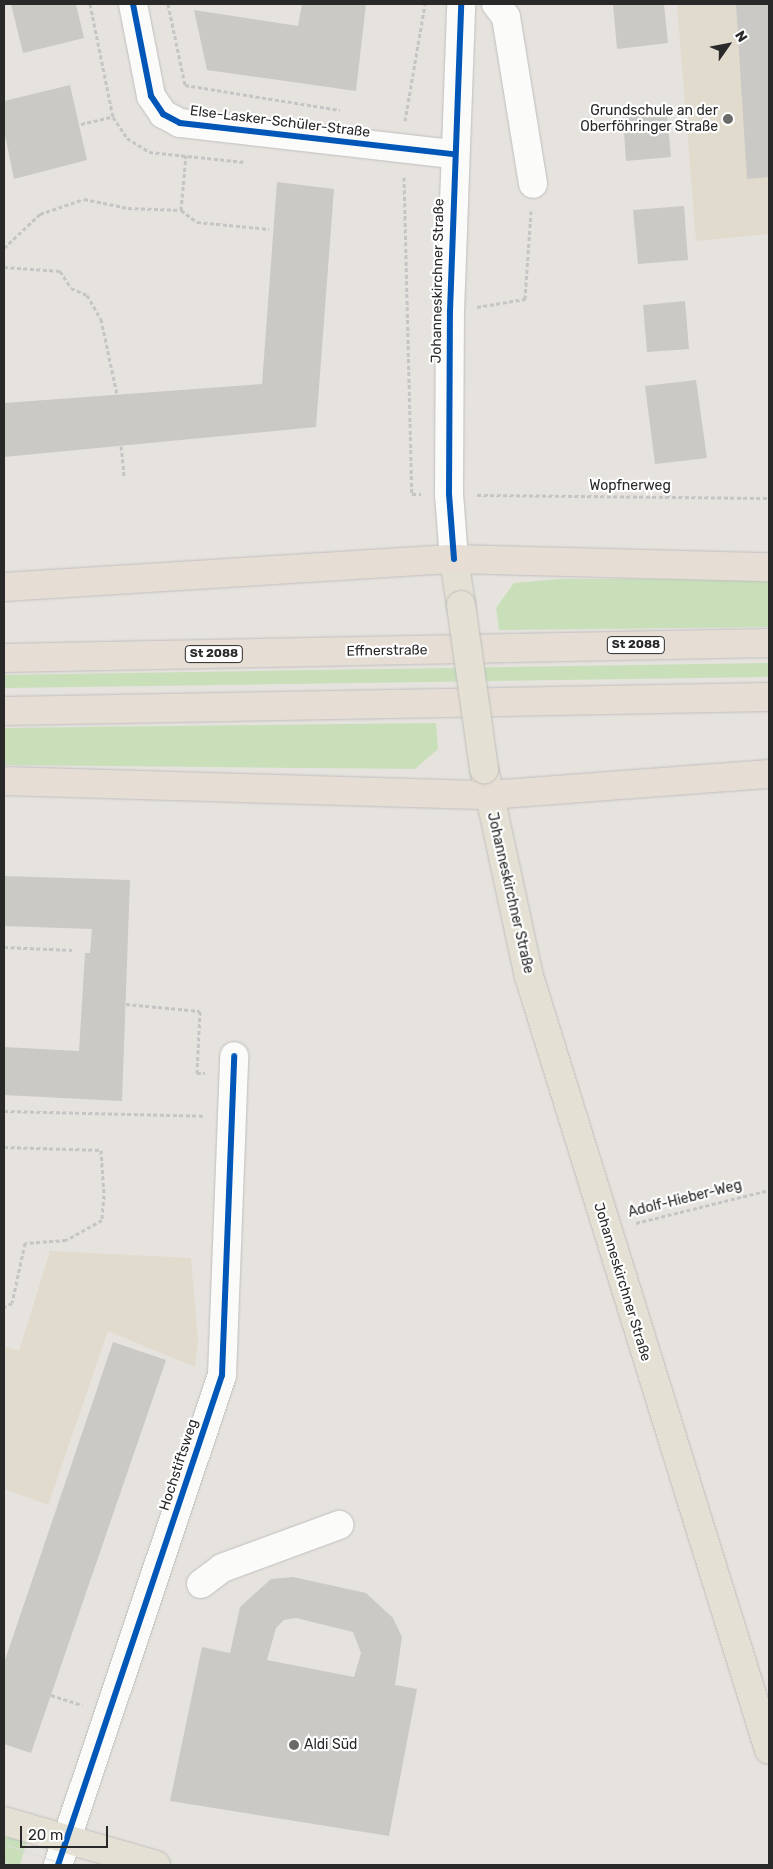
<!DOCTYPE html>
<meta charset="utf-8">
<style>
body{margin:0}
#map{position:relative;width:773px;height:1869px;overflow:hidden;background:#e6e3de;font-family:Rubik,sans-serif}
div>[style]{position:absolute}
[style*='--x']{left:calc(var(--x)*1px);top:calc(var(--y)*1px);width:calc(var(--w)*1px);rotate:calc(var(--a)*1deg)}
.education>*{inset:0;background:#e0dbcd}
.green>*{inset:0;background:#c8dfba}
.building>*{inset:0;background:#cbc9c5}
.path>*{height:3px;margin-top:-1.5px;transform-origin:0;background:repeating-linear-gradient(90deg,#c6c5c5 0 4px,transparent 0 6.5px)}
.roads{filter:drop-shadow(0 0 1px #c0bfbf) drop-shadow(0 0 1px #c0bfbf)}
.minor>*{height:28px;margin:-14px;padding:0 14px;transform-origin:14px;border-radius:14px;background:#fbfbfa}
.major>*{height:28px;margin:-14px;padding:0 14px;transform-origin:14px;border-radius:14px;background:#e4e1d4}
.highway>*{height:28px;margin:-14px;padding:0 14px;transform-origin:14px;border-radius:14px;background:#e6ddd4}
.tram>*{height:1px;margin:-0.5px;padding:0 0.5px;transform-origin:0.5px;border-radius:0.5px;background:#dddcde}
.bridges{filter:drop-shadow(0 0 1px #bfbebc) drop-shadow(0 0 1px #bfbebc)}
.major-bridge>*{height:28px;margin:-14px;padding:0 14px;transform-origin:14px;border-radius:14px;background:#e4e1d4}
.cycleway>*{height:6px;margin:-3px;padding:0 3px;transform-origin:3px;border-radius:3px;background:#0057b8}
.dots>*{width:14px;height:14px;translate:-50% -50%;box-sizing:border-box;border:2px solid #fff;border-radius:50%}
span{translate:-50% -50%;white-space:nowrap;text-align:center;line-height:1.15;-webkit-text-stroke:4.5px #fff;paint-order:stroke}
.shield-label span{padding:1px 4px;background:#fff;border:1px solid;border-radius:4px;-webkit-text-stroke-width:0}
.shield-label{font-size:12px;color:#292929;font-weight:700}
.poi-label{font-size:14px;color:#292929}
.right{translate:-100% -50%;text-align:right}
.left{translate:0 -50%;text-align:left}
.street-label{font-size:14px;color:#292929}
.frame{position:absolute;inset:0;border:5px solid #292929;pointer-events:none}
.north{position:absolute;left:703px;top:20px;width:50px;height:50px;-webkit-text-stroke:4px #fff;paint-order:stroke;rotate:57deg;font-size:14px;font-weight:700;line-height:20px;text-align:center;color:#292929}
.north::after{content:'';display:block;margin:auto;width:18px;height:22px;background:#292929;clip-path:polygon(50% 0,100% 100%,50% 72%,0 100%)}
.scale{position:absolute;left:20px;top:1826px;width:88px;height:22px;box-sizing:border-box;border:2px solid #292929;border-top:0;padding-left:6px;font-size:15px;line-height:18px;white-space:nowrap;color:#292929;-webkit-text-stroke:4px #fff;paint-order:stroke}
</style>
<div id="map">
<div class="education">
<i style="clip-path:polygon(677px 4px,769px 4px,769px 234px,696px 241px)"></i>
<i style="clip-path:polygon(50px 1251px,191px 1258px,198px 1341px,195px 1367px,108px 1331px,48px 1505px,4px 1489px,4px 1346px,19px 1351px)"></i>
</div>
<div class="green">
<i style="clip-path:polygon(559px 579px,769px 579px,769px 627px,499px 630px,496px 608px,514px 583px)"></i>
<i style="clip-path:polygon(769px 663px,769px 677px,4px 688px,4px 675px)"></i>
<i style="clip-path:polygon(436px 723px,438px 749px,415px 769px,4px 765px,4px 728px)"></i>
<i style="clip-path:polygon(4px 1833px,27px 1841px,20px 1865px,4px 1865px)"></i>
</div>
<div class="building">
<i style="clip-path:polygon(11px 4px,76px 4px,84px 38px,23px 53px)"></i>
<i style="clip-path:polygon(302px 4px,366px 4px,356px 91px,207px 70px,194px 10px,298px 26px)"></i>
<i style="clip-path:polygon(613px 4px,664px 4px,668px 43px,617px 49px)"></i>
<i style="clip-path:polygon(736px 4px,769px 4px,769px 177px,747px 179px)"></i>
<i style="clip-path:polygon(70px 85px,87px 160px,14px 179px,4px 130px,4px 101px)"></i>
<i style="clip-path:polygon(667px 114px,671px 157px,626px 161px,623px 117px)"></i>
<i style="clip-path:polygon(277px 182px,334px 189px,316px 427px,4px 457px,4px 403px,262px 384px)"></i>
<i style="clip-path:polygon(684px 206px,688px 260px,638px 264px,633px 210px)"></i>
<i style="clip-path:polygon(685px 301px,689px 349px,647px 352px,643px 305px)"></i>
<i style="clip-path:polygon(696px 380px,707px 458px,655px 464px,645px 386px)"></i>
<i style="clip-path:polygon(4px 876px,130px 880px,122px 1101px,4px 1095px,4px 1047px,79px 1051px,85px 953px,90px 953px,92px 929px,4px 926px)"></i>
<i style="clip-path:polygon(113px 1342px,166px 1360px,31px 1753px,4px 1744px,4px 1663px)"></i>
<i style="clip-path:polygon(evenodd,293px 1577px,366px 1593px,393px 1618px,402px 1637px,395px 1685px,417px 1689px,389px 1836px,170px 1801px,202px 1647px,230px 1653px,240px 1607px,271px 1579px,293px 1577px,296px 1618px,353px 1632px,361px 1653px,354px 1677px,267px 1660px,276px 1628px,284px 1620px,296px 1618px)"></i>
</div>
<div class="path">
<i style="--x:90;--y:4;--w:115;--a:78.5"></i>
<i style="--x:113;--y:117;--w:25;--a:56"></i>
<i style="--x:127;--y:138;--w:26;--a:32"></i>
<i style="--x:149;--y:152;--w:96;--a:6"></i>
<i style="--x:168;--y:4;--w:83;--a:78.1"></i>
<i style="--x:185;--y:85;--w:157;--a:9.2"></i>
<i style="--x:405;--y:121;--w:119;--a:-80.3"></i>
<i style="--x:81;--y:124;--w:32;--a:-13"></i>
<i style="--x:404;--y:177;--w:317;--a:88.6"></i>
<i style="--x:412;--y:494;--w:9;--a:0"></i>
<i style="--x:181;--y:210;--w:20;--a:37"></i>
<i style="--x:197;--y:222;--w:72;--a:5.6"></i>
<i style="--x:4;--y:248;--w:50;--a:-43.4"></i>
<i style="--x:40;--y:214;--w:46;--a:-18.8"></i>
<i style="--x:84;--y:199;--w:45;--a:11.6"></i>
<i style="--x:128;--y:208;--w:53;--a:2.2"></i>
<i style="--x:181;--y:210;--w:55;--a:-84.8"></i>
<i style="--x:4;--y:267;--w:56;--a:4.1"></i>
<i style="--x:60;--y:271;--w:20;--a:57"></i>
<i style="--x:71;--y:288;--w:17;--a:24"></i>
<i style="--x:87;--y:295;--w:28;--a:60"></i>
<i style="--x:101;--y:319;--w:77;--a:78"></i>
<i style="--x:477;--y:307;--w:49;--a:-9.5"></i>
<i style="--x:525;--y:299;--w:88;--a:-86.1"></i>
<i style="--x:121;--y:446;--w:31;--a:84"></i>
<i style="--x:477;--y:495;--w:292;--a:0.6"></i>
<i style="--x:4;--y:947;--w:68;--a:2.5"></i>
<i style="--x:126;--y:1004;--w:74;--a:5.4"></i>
<i style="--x:200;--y:1011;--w:62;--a:92.8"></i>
<i style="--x:197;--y:1073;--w:8;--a:0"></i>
<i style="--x:4;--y:1111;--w:199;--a:1.4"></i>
<i style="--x:4;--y:1147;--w:97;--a:1.8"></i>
<i style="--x:101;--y:1150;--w:45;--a:86.2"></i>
<i style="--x:104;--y:1195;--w:25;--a:95"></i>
<i style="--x:102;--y:1220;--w:41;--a:150.9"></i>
<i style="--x:66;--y:1240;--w:41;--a:175.8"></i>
<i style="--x:25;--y:1243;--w:61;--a:102.2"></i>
<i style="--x:12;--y:1303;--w:9;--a:153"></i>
<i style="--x:636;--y:1223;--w:137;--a:-13.9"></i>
<i style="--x:51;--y:1695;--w:33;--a:18"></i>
</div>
<div class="roads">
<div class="minor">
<i style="--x:133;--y:4;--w:94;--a:78.9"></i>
<i style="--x:151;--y:96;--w:22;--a:56"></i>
<i style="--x:163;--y:114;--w:19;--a:28"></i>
<i style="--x:180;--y:123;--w:275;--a:6.5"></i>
<i style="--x:496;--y:4;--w:16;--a:52"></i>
<i style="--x:506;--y:17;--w:169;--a:80.8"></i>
<i style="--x:454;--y:559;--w:65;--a:-94.4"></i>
<i style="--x:449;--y:494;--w:183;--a:-89.7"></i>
<i style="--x:450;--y:311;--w:307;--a:-87.9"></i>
<i style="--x:201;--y:1584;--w:26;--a:-37"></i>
<i style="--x:222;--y:1568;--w:125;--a:-20.2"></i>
<i style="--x:58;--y:1865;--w:517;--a:-71.49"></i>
<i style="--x:222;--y:1375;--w:319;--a:-87.8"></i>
</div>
<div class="major">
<i style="--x:454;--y:559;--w:47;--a:81.3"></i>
<i style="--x:485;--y:773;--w:208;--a:77.8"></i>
<i style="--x:529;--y:976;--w:810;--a:72.77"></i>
<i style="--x:4;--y:1821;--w:158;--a:16.1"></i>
</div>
<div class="highway">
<i style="--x:4;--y:587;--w:451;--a:-3.6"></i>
<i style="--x:454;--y:559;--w:315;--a:1.5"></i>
<i style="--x:4;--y:658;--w:765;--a:-1.12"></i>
<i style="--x:4;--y:711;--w:765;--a:-1.05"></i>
<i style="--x:4;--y:781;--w:484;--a:1.7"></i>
<i style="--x:488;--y:795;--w:282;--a:-4.3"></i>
</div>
</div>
<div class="tram">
<i style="--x:4;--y:1844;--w:65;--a:18.7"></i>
<i style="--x:4;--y:1862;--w:10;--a:17"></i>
</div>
<div class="bridges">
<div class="major-bridge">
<i style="--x:461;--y:605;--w:166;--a:82"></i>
</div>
</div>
<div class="cycleway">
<i style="--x:133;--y:4;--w:94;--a:78.9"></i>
<i style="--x:151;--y:96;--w:22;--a:56"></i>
<i style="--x:163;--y:114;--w:19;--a:28"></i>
<i style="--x:180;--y:123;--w:275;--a:6.5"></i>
<i style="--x:454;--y:559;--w:65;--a:-94.4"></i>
<i style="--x:449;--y:494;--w:183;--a:-89.7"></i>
<i style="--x:450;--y:311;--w:307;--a:-87.9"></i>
<i style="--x:58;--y:1865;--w:517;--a:-71.49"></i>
<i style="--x:222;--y:1375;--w:319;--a:-87.8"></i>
</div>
<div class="dots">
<i style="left:728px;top:119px;background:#6b6a68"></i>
<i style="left:294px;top:1745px;background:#6b6a68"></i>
</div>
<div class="shield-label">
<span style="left:636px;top:645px">St 2088</span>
<span style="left:214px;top:654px">St 2088</span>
</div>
<div class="poi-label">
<span class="right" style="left:718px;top:119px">Grundschule an der<br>Oberföhringer Straße</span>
<span class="left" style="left:304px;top:1745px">Aldi Süd</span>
</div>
<div class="street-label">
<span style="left:280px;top:122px;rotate:7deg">Else-Lasker-Schüler-Straße</span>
<span style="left:438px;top:281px;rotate:-89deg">Johanneskirchner Straße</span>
<span style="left:630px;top:486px">Wopfnerweg</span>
<span style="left:387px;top:651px;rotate:-1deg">Effnerstraße</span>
<span style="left:510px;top:893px;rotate:77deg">Johanneskirchner Straße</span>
<span style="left:685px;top:1199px;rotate:-14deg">Adolf-Hieber-Weg</span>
<span style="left:622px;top:1282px;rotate:73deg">Johanneskirchner Straße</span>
<span style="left:179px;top:1465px;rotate:-72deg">Hochstiftsweg</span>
</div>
<div class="frame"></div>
<div class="north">N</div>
<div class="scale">20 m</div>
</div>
